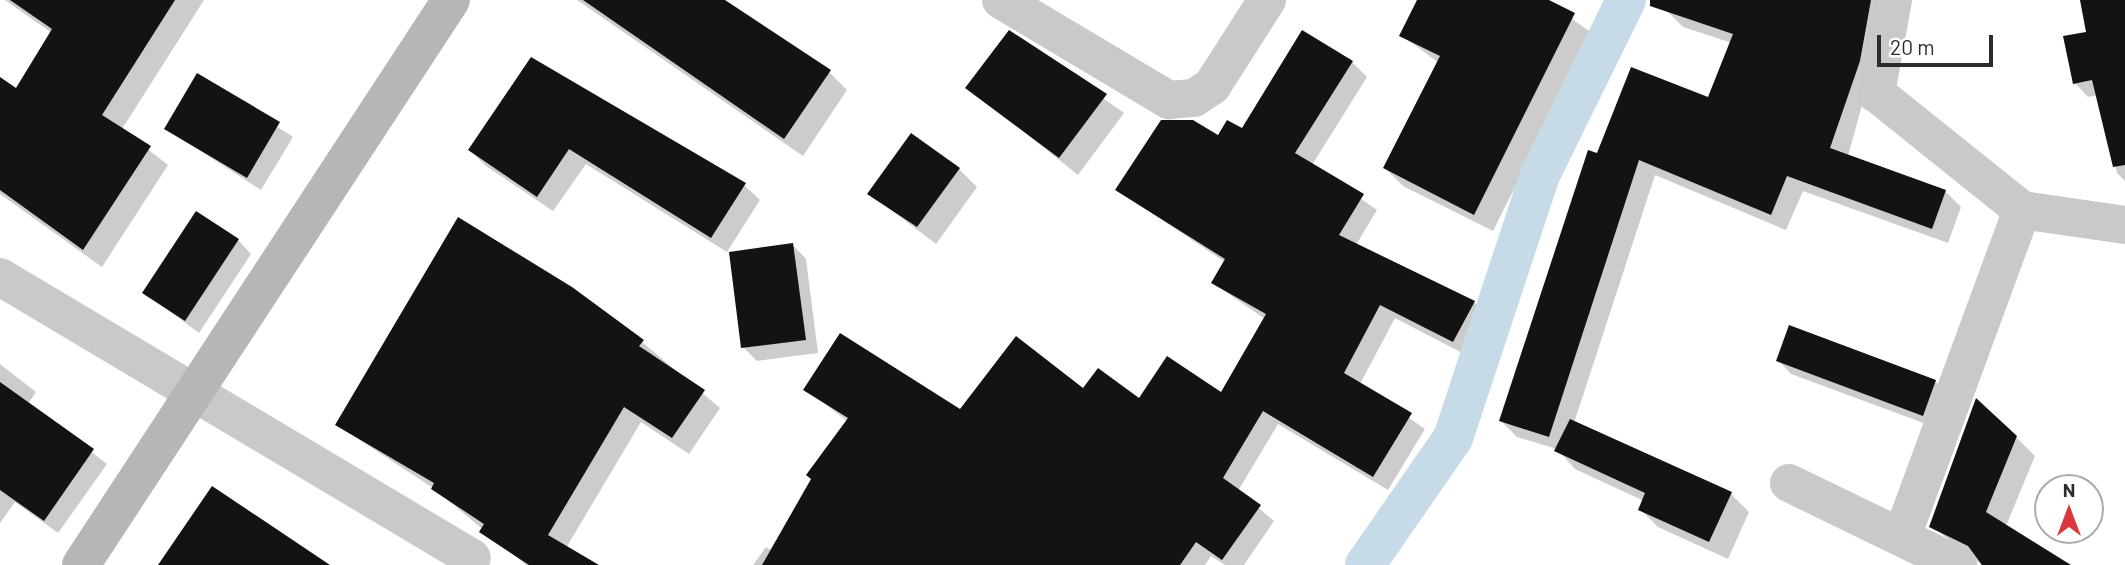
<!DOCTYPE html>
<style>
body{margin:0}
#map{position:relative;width:2125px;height:565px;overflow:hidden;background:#fff;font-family:Barlow,sans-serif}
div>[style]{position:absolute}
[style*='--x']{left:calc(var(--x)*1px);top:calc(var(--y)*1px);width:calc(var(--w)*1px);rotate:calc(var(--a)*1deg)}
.shadow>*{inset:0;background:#0003}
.canal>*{height:40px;margin:-20px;padding:0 20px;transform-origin:20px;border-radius:20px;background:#c7dae8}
.building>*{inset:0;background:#131313}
.minor>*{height:38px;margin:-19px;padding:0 19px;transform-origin:19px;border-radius:19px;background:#c9c9c9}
.secondary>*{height:38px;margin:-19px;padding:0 19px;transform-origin:19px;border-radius:19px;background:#b6b6b6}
span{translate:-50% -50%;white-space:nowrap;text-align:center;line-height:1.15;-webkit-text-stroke:7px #fff;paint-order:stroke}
.north{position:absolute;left:2034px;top:474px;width:70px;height:70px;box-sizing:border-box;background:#fff;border:2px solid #ababab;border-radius:50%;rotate:0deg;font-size:19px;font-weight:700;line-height:28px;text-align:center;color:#2c2c2c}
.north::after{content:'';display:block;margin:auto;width:24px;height:32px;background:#d9393e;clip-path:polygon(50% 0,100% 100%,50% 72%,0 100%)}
.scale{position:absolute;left:1877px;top:35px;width:116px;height:32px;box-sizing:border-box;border:4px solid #2c2c2c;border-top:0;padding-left:9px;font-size:21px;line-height:24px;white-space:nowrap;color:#2c2c2c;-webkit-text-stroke:5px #fff;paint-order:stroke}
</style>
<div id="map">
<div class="shadow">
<i style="clip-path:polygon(5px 0,204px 0,122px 129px,168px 165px,102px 267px,0 194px,0 79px,16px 91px,52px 33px)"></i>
<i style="clip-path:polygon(577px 0,713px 0,829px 72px,847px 90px,803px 156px)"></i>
<i style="clip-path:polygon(1419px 0,1545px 0,1592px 33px,1493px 231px,1403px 186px,1385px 168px,1439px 63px,1401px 35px)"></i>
<i style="clip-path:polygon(1671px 0,1891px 0,1848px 156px,1945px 191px,1961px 207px,1948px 243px,1803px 191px,1786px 230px,1655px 175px,1574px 423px,1731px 494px,1749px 512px,1728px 559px,1658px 527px,1640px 509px,1644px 501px,1575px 469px,1557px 449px,1517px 437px,1501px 421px,1598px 155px,1709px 99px,1732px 43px,1683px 27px,1667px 11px)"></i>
<i style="clip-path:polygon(2082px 0,2125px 0,2125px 181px,2117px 173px,2098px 95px,2088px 97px,2075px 83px,2088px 33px)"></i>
<i style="clip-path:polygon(1009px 32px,1124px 113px,1078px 175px,968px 87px)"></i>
<i style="clip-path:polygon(532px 59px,744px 185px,760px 200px,727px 252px,586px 164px,553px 211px,486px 166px,470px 150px)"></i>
<i style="clip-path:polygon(1352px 62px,1367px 77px,1312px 165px,1377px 210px,1356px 245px,1474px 302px,1488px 317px,1468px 356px,1395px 318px,1360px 384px,1425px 429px,1388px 490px,1278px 424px,1238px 491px,1274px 521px,1244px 565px,1225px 565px,1211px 556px,1205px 565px,753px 565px,766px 547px,772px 551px,847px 421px,806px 389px,960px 412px,1083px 390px,1140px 401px,1222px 395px,1265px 319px,1213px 283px,1225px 262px,1117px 190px,1242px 130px)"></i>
<i style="clip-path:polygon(198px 75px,293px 137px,261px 190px,166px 129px)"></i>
<i style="clip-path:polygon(959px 169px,977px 187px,936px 244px,870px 194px)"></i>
<i style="clip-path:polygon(238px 240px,251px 254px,199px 333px,145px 293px)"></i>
<i style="clip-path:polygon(793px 245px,806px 259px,818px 353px,757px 361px,743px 347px)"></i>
<i style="clip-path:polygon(642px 342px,720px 408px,689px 454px,641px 422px,566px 548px,595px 565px,526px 565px,433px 488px,337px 425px)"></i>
<i style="clip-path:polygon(1778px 360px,1935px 381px,1949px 395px,1937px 428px,1791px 374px)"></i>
<i style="clip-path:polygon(0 364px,36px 392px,28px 404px,107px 464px,58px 533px,15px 502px,0 523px)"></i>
<i style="clip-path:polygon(2016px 437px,2035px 456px,2006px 526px,2068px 565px,1982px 565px,1931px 526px)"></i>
</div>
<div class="canal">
<i style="--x:1365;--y:565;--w:155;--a:-55.3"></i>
<i style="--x:1453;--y:438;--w:277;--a:-71.7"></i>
<i style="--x:1540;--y:175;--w:195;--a:-63.8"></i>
</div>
<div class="building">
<i style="clip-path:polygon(10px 0,175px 0,102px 115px,151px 146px,83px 250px,0 190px,0 77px,16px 88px,52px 29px)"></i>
<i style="clip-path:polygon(583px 0,725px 0,831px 70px,784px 139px)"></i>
<i style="clip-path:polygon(1417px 0,1549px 0,1575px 13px,1474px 215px,1383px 168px,1440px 56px,1399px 36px)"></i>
<i style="clip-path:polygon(1650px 0,1871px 0,1860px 61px,1830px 148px,1946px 190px,1932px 229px,1787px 176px,1771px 215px,1639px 160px,1549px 437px,1499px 421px,1588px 150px,1597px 153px,1631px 67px,1708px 97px,1733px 34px,1650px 6px)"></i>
<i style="clip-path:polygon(2080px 0,2125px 0,2125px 165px,2113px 167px,2092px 80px,2073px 84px,2063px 36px,2086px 32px)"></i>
<i style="clip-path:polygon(1009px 30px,1107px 94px,1059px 158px,965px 88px)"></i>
<i style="clip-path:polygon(1302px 30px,1353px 61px,1295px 153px,1364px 194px,1339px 235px,1475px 301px,1453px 342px,1380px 305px,1344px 373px,1412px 413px,1373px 477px,1263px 411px,1223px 478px,1261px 505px,1222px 560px,1196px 542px,1180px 565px,762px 565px,811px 479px,806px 475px,848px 418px,803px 390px,840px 333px,960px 409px,1016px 336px,1083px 388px,1098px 368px,1139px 398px,1167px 356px,1221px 392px,1266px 314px,1211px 283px,1225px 259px,1115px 190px,1161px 120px,1193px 120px,1218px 135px,1227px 120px,1242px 128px)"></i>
<i style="clip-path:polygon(531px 57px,746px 183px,711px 238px,569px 149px,537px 197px,468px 150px)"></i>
<i style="clip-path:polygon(197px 73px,280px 122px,247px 178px,164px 129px)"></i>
<i style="clip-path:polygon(911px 133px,960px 168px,917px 227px,867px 194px)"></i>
<i style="clip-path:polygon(196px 211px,239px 239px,185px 321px,142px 293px)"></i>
<i style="clip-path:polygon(458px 217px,572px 287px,644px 340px,639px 346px,705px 390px,672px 438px,624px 407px,548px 535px,599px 565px,529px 565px,479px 532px,484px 524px,431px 489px,434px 483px,335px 425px)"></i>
<i style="clip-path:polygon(793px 243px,806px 340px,741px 348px,729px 252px)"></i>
<i style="clip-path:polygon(1789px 325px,1936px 380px,1923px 416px,1776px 361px)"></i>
<i style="clip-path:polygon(0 382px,94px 449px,44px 521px,0 490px)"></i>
<i style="clip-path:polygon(1976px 398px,2017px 436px,1986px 512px,2071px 565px,1982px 565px,1968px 546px,1929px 527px)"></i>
<i style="clip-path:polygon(1570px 419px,1732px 492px,1709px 542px,1638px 510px,1645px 493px,1554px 451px)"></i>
<i style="clip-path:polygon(212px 486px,330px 565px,158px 565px)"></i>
</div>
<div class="minor">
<i style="--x:1001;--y:0;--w:196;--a:30.8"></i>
<i style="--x:1169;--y:100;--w:25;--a:-5"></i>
<i style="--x:1194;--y:98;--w:22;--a:-34"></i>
<i style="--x:1212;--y:86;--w:102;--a:-57.4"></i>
<i style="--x:1893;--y:0;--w:95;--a:100.4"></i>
<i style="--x:1876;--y:93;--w:187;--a:38.7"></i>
<i style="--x:2022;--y:210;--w:345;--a:110.2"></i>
<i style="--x:2022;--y:210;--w:104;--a:8.3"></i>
<i style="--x:0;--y:277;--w:549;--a:30.77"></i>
<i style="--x:1789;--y:483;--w:188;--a:25.9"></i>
</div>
<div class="secondary">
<i style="--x:81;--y:565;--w:675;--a:-56.78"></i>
</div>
<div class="north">N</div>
<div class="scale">20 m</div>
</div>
